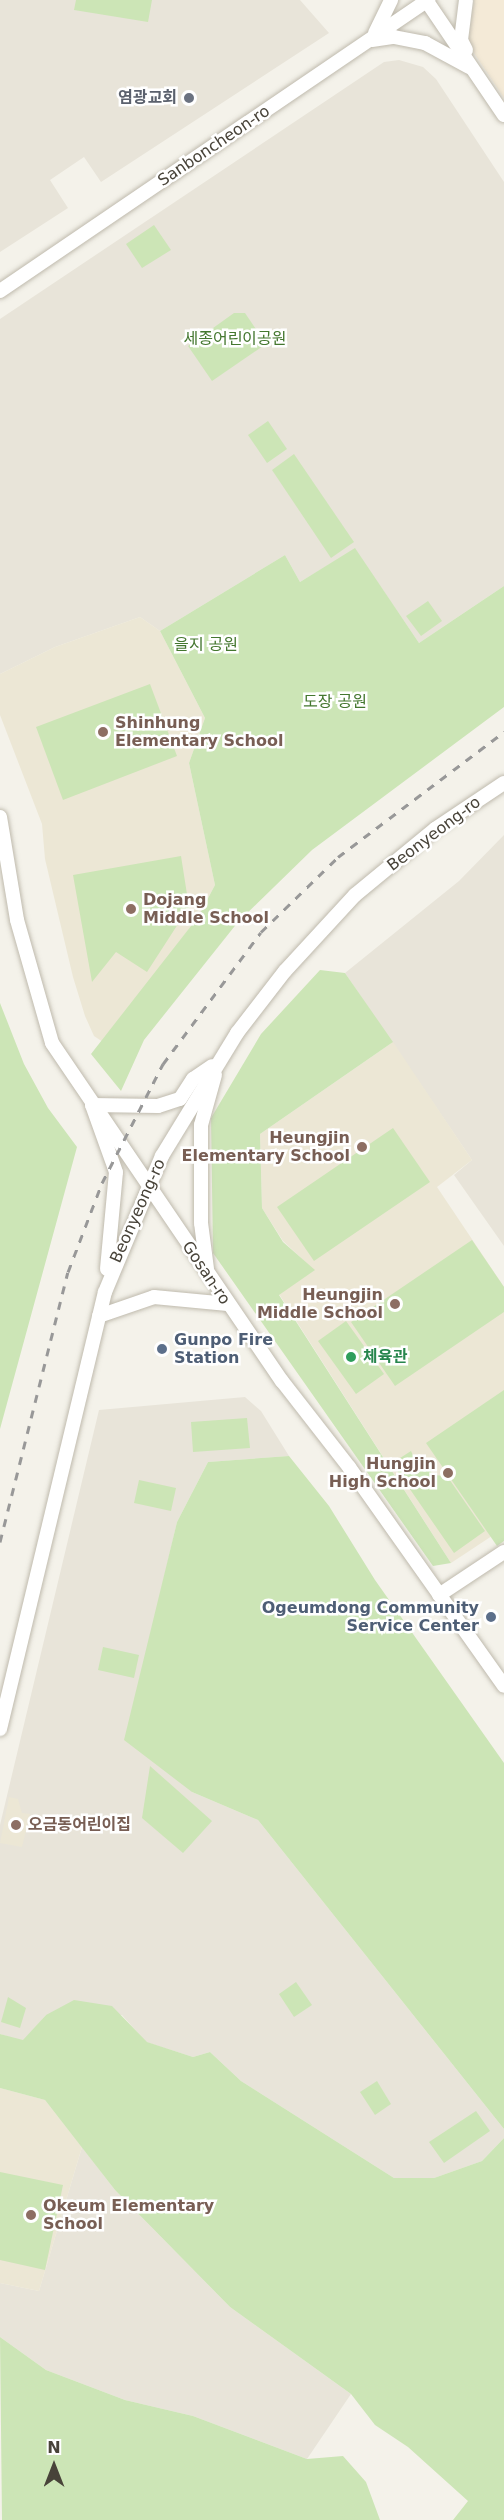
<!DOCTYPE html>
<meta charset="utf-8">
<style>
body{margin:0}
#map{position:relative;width:504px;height:2520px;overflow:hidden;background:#f4f2ea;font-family:"DejaVu Sans","Noto Sans KR",sans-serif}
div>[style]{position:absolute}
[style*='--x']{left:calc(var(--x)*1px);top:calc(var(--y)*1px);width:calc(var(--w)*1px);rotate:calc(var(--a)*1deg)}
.residential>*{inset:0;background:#e8e4d9}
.commercial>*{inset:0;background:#f4ead7}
.education>*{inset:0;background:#ece7d5}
.green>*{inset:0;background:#cce5b6}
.roads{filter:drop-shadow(0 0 2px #bfbaad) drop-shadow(0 0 2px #bfbaad)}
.minor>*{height:14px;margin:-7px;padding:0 7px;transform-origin:7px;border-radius:7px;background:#fff}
.rail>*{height:3px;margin-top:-1.5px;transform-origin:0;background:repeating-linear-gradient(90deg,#989898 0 8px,transparent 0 16px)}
.dots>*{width:16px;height:16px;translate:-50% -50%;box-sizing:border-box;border:3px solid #fff;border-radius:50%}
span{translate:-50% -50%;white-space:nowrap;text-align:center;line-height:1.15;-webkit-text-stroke:5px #fff;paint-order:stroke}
.worship-label{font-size:16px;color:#5b616d;font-weight:700}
.right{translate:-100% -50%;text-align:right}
.street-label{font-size:16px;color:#484339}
.park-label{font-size:16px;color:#44772f}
.education-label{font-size:16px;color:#785e54;font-weight:700}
.left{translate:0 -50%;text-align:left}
.service-label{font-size:16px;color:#4e5e75;font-weight:700}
.leisure-label{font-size:16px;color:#27864d;font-weight:700}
.north{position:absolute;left:24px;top:2436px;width:60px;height:60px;-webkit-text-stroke:4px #fff;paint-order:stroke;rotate:0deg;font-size:16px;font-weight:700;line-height:24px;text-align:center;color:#484339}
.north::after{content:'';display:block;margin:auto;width:21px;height:27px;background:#484339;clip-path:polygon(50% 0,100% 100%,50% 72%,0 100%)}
</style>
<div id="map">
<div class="residential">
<i style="clip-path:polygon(0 0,300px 0,329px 33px,101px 182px,84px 157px,50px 180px,68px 208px,0 252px)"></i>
<i style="clip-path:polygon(399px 60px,423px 67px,436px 79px,504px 182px,504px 586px,419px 643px,355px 549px,300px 582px,285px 555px,160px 631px,140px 617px,55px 647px,0 674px,0 319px,384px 62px)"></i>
<i style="clip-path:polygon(504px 835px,504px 1246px,454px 1175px,472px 1160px,345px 973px,459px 881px)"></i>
<i style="clip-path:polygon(245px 1397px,261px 1411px,289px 1456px,208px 1462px,177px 1522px,160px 1595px,192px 1792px,258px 1820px,504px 2129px,504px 2138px,482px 2161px,434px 2178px,394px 2178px,241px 2081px,210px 2052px,193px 2057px,146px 2042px,122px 2015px,46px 2015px,23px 2041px,0 2034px,0 1825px,99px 1410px)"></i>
<i style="clip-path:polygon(82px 2147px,115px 2190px,230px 2307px,351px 2394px,307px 2459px,193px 2416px,125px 2400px,46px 2370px,0 2337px,0 2283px,39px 2291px)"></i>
</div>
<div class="commercial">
<i style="clip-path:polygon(474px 0,504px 0,504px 98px,468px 44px)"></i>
</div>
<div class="education">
<i style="clip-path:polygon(140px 617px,160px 631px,205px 718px,189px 763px,215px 885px,198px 917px,103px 1042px,94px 1036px,85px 1016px,73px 977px,45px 859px,42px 824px,0 715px,0 674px,55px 647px)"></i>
<i style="clip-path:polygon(393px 1042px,472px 1160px,437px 1187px,504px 1287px,504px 1528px,451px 1563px,279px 1294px,314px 1270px,283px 1241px,262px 1208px,260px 1134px)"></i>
<i style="clip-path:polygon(9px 1797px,18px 1799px,22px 1813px,30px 1814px,22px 1847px,0 1843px)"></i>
<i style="clip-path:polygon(0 2088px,45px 2100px,82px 2147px,39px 2291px,0 2283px)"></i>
</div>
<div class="green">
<i style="clip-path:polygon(76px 0,152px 0,148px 22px,74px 10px)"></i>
<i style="clip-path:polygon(154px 225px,171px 250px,142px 268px,126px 244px)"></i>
<i style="clip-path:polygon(234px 313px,245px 313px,266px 344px,212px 381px,188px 346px)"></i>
<i style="clip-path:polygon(268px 421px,287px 449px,267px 463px,248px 435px)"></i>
<i style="clip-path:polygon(294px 454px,354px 542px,331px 558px,272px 470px)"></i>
<i style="clip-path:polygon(355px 548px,419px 643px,504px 586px,504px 707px,312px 850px,238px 922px,144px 1040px,121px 1091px,91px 1054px,198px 917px,215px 885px,189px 763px,205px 718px,160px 631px,285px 555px,300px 582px)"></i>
<i style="clip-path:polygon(428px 601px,442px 621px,421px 636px,406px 616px)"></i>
<i style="clip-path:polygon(150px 684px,177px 756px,63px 800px,36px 727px)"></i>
<i style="clip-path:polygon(181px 856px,189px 907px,147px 972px,116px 952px,92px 982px,73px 875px)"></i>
<i style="clip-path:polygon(320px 970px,345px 973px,393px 1042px,260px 1134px,262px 1208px,283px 1242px,315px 1270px,279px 1295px,451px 1563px,433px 1566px,213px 1253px,211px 1118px,261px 1034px)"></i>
<i style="clip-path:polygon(0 1003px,24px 1064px,48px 1108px,77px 1147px,0 1429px)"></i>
<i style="clip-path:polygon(393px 1128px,430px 1182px,314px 1261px,277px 1207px)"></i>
<i style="clip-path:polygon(472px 1240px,504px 1287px,504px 1312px,395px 1386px,351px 1322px)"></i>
<i style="clip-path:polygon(346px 1321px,384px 1374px,356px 1394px,318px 1341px)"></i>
<i style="clip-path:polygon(504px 1390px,504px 1541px,497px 1546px,426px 1443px)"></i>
<i style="clip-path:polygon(247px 1418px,250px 1448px,193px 1452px,191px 1422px)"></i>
<i style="clip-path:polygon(411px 1451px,419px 1469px,426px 1464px,433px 1475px,447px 1476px,485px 1531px,454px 1553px,396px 1469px,401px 1466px,397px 1460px)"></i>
<i style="clip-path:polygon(289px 1456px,329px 1506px,375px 1580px,504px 1763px,504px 2129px,258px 1820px,192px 1792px,124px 1740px,177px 1522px,208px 1462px)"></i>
<i style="clip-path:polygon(139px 1480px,176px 1488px,171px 1511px,134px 1503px)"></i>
<i style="clip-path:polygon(103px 1647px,139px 1655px,134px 1678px,98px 1670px)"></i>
<i style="clip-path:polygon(150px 1766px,212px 1821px,183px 1853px,142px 1818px)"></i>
<i style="clip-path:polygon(296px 1982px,312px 2005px,294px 2017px,279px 1994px)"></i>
<i style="clip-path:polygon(8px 1997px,26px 2008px,20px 2028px,1px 2022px)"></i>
<i style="clip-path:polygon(74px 2000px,112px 2006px,147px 2042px,193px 2057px,210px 2052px,241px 2081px,394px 2178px,434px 2178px,482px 2161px,504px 2138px,504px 2520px,453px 2520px,468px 2501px,408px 2447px,375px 2425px,351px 2394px,230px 2307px,115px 2190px,45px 2100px,0 2088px,0 2034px,23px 2040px,46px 2015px)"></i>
<i style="clip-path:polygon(377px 2081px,391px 2104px,375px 2115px,360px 2092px)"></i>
<i style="clip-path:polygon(476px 2111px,490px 2131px,444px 2163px,429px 2142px)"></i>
<i style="clip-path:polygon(0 2172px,63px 2185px,45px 2270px,0 2260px)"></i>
<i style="clip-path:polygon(0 2337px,46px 2370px,125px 2400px,193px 2416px,307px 2459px,343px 2456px,366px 2482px,380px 2520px,2px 2520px)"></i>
</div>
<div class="roads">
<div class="minor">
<i style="--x:426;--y:0;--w:139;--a:55.9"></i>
<i style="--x:375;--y:33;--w:37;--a:-64"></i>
<i style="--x:372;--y:40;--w:22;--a:-8"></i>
<i style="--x:394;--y:37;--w:32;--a:11"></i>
<i style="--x:425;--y:43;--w:50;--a:28.6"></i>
<i style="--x:466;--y:50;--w:11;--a:-117"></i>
<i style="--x:461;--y:40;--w:40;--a:-82.9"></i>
<i style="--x:0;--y:291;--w:518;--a:-34.21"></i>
<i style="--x:0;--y:817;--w:104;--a:80.6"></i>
<i style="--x:17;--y:920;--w:128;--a:74.1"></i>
<i style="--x:52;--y:1043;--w:409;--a:55.8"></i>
<i style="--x:282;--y:1381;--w:109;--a:52.1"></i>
<i style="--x:349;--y:1467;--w:268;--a:54.7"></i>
<i style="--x:107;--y:1269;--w:97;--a:-84.7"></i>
<i style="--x:116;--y:1172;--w:71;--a:-109.7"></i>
<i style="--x:92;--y:1105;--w:66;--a:0.9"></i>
<i style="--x:158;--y:1106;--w:23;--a:-18"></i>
<i style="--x:180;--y:1099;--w:24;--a:-57"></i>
<i style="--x:193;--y:1079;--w:23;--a:-34"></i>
<i style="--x:207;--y:1269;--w:46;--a:-97.4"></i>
<i style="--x:201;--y:1223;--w:98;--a:-90"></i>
<i style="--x:201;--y:1125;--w:52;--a:-74.4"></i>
<i style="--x:99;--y:1316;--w:58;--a:-19.1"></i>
<i style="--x:154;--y:1297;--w:74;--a:5.4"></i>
<i style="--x:439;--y:1595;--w:78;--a:-33.5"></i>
<i style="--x:0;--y:1729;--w:449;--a:-76.5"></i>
<i style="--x:105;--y:1292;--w:147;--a:-67.3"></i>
<i style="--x:162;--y:1156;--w:144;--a:-58.6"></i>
<i style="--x:237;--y:1033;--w:78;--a:-52.3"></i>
<i style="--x:285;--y:971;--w:103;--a:-47.4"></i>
<i style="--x:355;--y:895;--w:104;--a:-39.5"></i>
<i style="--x:435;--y:829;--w:83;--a:-33.7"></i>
</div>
</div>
<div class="rail">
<i style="--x:0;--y:1542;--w:278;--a:-75.9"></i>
<i style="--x:68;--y:1272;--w:95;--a:-69.1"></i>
<i style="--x:102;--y:1183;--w:134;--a:-62.9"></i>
<i style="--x:163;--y:1064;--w:164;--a:-53.4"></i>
<i style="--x:261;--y:932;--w:107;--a:-44.2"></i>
<i style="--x:338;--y:857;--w:208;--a:-37"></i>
</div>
<div class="dots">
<i style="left:189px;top:98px;background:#6b7280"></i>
<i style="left:103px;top:732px;background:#8d6e63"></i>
<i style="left:131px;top:909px;background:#8d6e63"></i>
<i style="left:362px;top:1147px;background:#8d6e63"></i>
<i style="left:395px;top:1304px;background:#8d6e63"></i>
<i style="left:162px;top:1349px;background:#5c6f8a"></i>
<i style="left:351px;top:1357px;background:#2e9e5b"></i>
<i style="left:448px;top:1473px;background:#8d6e63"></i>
<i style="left:491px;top:1617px;background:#5c6f8a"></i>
<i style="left:16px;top:1825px;background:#8d6e63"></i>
<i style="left:31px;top:2215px;background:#8d6e63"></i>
</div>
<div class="worship-label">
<span class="right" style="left:177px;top:98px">염광교회</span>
</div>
<div class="street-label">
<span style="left:214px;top:146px;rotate:-34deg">Sanboncheon-ro</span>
<span style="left:434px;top:834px;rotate:-37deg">Beonyeong-ro</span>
<span style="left:138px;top:1211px;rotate:-66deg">Beonyeong-ro</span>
<span style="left:206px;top:1273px;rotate:56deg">Gosan-ro</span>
</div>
<div class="park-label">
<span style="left:235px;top:339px">세종어린이공원</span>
<span style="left:206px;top:645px">을지 공원</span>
<span style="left:335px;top:702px">도장 공원</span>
</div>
<div class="education-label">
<span class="left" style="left:115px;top:732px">Shinhung<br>Elementary School</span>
<span class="left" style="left:143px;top:909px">Dojang<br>Middle School</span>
<span class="right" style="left:350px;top:1147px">Heungjin<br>Elementary School</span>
<span class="right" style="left:383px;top:1304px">Heungjin<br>Middle School</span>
<span class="right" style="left:436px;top:1473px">Hungjin<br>High School</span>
<span class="left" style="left:28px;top:1825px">오금동어린이집</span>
<span class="left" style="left:43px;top:2215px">Okeum Elementary<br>School</span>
</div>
<div class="service-label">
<span class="left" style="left:174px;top:1349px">Gunpo Fire<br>Station</span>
<span class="right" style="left:479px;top:1617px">Ogeumdong Community<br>Service Center</span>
</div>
<div class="leisure-label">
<span class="left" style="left:363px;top:1357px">체육관</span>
</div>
<div class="north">N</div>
</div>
